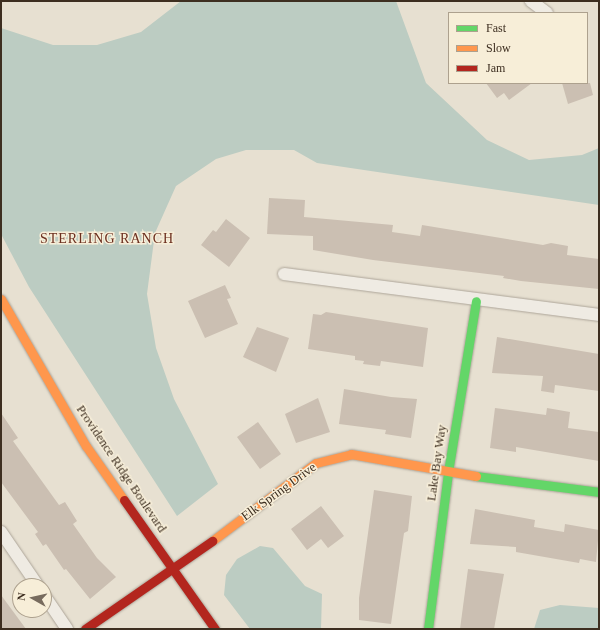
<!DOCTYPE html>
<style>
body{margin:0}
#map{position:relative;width:600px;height:630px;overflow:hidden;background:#e7e0d1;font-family:Georgia,serif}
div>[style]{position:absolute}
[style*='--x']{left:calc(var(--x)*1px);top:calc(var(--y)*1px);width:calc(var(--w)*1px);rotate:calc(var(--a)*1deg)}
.water>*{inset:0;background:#bcccc2}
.building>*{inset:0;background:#cbbfb2}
.roads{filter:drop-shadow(0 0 1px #ada599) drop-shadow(0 0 1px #ada599)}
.street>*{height:12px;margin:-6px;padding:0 6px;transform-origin:6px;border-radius:6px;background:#efebe3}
.fast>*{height:9px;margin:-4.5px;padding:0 4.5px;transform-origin:4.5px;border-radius:4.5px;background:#63d668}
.slow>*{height:9px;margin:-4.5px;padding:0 4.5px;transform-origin:4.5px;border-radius:4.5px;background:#ff974d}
.jam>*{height:9px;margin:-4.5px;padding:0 4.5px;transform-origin:4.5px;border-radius:4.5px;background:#b3261e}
span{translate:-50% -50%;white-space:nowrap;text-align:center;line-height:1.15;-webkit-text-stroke:3px #f7eed8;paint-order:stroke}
.street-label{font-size:13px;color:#3d2e20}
.neighbourhood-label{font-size:14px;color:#6b2e1e;letter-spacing:1px}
.frame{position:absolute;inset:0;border:2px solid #3d2e20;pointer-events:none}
.legend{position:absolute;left:448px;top:12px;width:140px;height:72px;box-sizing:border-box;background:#f7eed8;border:1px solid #ada18e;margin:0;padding:5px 7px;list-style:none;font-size:12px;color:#3d2e20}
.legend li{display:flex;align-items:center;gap:8px;height:20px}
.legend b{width:20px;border:1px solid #ada18e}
.north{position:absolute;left:12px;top:578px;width:40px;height:40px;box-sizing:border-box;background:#f7eed8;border:1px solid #ada18e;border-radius:50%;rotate:278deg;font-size:11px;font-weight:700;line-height:16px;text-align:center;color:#3d2e20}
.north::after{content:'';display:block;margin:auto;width:14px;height:18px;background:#786c5e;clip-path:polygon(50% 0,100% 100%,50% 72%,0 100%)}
</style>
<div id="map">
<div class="water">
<i style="clip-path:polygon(181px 1px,396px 1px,426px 83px,487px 140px,529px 160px,582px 155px,599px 148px,599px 205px,317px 163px,294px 150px,246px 150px,216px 159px,176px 186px,155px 233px,147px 294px,156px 348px,174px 399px,218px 484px,177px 516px,29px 287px,1px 234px,1px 28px,53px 45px,97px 45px,141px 32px)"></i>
<i style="clip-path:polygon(260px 546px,273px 548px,305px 586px,322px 594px,321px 629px,250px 629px,224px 595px,226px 575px,237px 559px)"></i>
<i style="clip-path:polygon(560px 605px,599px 608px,599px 629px,534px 629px,540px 610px)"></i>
</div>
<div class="building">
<i style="clip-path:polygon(486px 83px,532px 83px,509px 100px,504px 93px,497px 98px)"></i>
<i style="clip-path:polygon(562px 83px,590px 83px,593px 95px,568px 104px)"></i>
<i style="clip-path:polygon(269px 198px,305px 200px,304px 217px,393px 225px,392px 232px,420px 236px,422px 225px,543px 245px,551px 243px,568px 246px,567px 255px,599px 259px,599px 289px,521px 281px,503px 278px,504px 276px,373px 260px,313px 250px,313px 236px,267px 234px)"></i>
<i style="clip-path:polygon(226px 219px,250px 238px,229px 267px,201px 245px,213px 230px,216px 232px)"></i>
<i style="clip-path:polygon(225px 285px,231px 298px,227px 299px,238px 324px,205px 338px,188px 301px)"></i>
<i style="clip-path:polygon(326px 312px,428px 328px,423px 367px,381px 361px,380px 366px,363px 364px,364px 361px,355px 360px,355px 356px,308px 349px,313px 314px,321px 315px)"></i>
<i style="clip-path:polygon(257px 327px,289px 338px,276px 372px,243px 357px)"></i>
<i style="clip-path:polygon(497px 337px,599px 354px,599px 391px,555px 385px,554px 393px,541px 391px,543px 376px,492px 373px)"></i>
<i style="clip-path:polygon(344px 389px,391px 397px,417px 399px,411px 438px,385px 434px,386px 430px,339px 424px)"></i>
<i style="clip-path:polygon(318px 398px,330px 432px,296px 443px,285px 414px)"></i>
<i style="clip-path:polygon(495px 408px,546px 415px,547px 408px,570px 412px,568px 428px,599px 432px,599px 461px,516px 447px,516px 452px,490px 448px)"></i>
<i style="clip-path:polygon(1px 413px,18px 438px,13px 441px,59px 505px,65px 502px,77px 521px,73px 524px,97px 558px,116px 577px,90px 599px,66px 569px,64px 570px,46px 544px,43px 546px,35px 534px,38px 532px,1px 482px)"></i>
<i style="clip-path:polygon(258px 422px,281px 454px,260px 469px,237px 437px)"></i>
<i style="clip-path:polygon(374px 490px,412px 496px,408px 531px,404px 533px,391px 624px,359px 620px,359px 598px)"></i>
<i style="clip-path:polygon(321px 506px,344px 536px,328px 548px,321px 539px,307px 550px,291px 529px)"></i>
<i style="clip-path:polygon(475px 509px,535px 520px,534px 527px,564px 532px,565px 524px,599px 530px,596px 562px,580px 559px,579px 563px,516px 552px,516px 547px,470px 544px)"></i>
<i style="clip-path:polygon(468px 569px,504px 574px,494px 629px,460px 629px)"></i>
<i style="clip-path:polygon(1px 595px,26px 629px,1px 629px)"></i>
</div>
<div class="roads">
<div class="street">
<i style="--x:531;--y:1;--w:20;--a:37"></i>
<i style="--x:284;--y:274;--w:318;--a:7.4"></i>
<i style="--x:1;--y:532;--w:65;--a:55.6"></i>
<i style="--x:44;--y:595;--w:41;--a:55.9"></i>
</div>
<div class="fast">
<i style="--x:476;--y:476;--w:124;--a:7.4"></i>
<i style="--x:428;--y:629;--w:158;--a:-82.7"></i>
<i style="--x:448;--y:472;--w:173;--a:-80.7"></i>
</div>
<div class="slow">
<i style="--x:1;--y:299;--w:170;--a:60"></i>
<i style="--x:86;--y:446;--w:66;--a:54.9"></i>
<i style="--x:212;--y:541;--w:130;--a:-36.9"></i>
<i style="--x:316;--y:463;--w:36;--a:-14"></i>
<i style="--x:351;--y:454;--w:127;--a:10"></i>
</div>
<div class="jam">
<i style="--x:124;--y:500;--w:158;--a:54.8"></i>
<i style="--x:85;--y:629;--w:155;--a:-34.7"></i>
</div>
</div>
<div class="street-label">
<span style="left:437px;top:463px;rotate:-82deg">Lake Bay Way</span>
<span style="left:121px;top:469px;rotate:56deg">Providence Ridge Boulevard</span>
<span style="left:279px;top:492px;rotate:-36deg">Elk Spring Drive</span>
</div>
<div class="neighbourhood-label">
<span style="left:107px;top:239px">STERLING RANCH</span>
</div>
<div class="frame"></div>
<ul class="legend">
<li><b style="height:5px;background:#63d668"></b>Fast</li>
<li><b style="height:5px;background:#ff974d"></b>Slow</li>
<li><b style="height:5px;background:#b3261e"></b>Jam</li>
</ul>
<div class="north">N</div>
</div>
